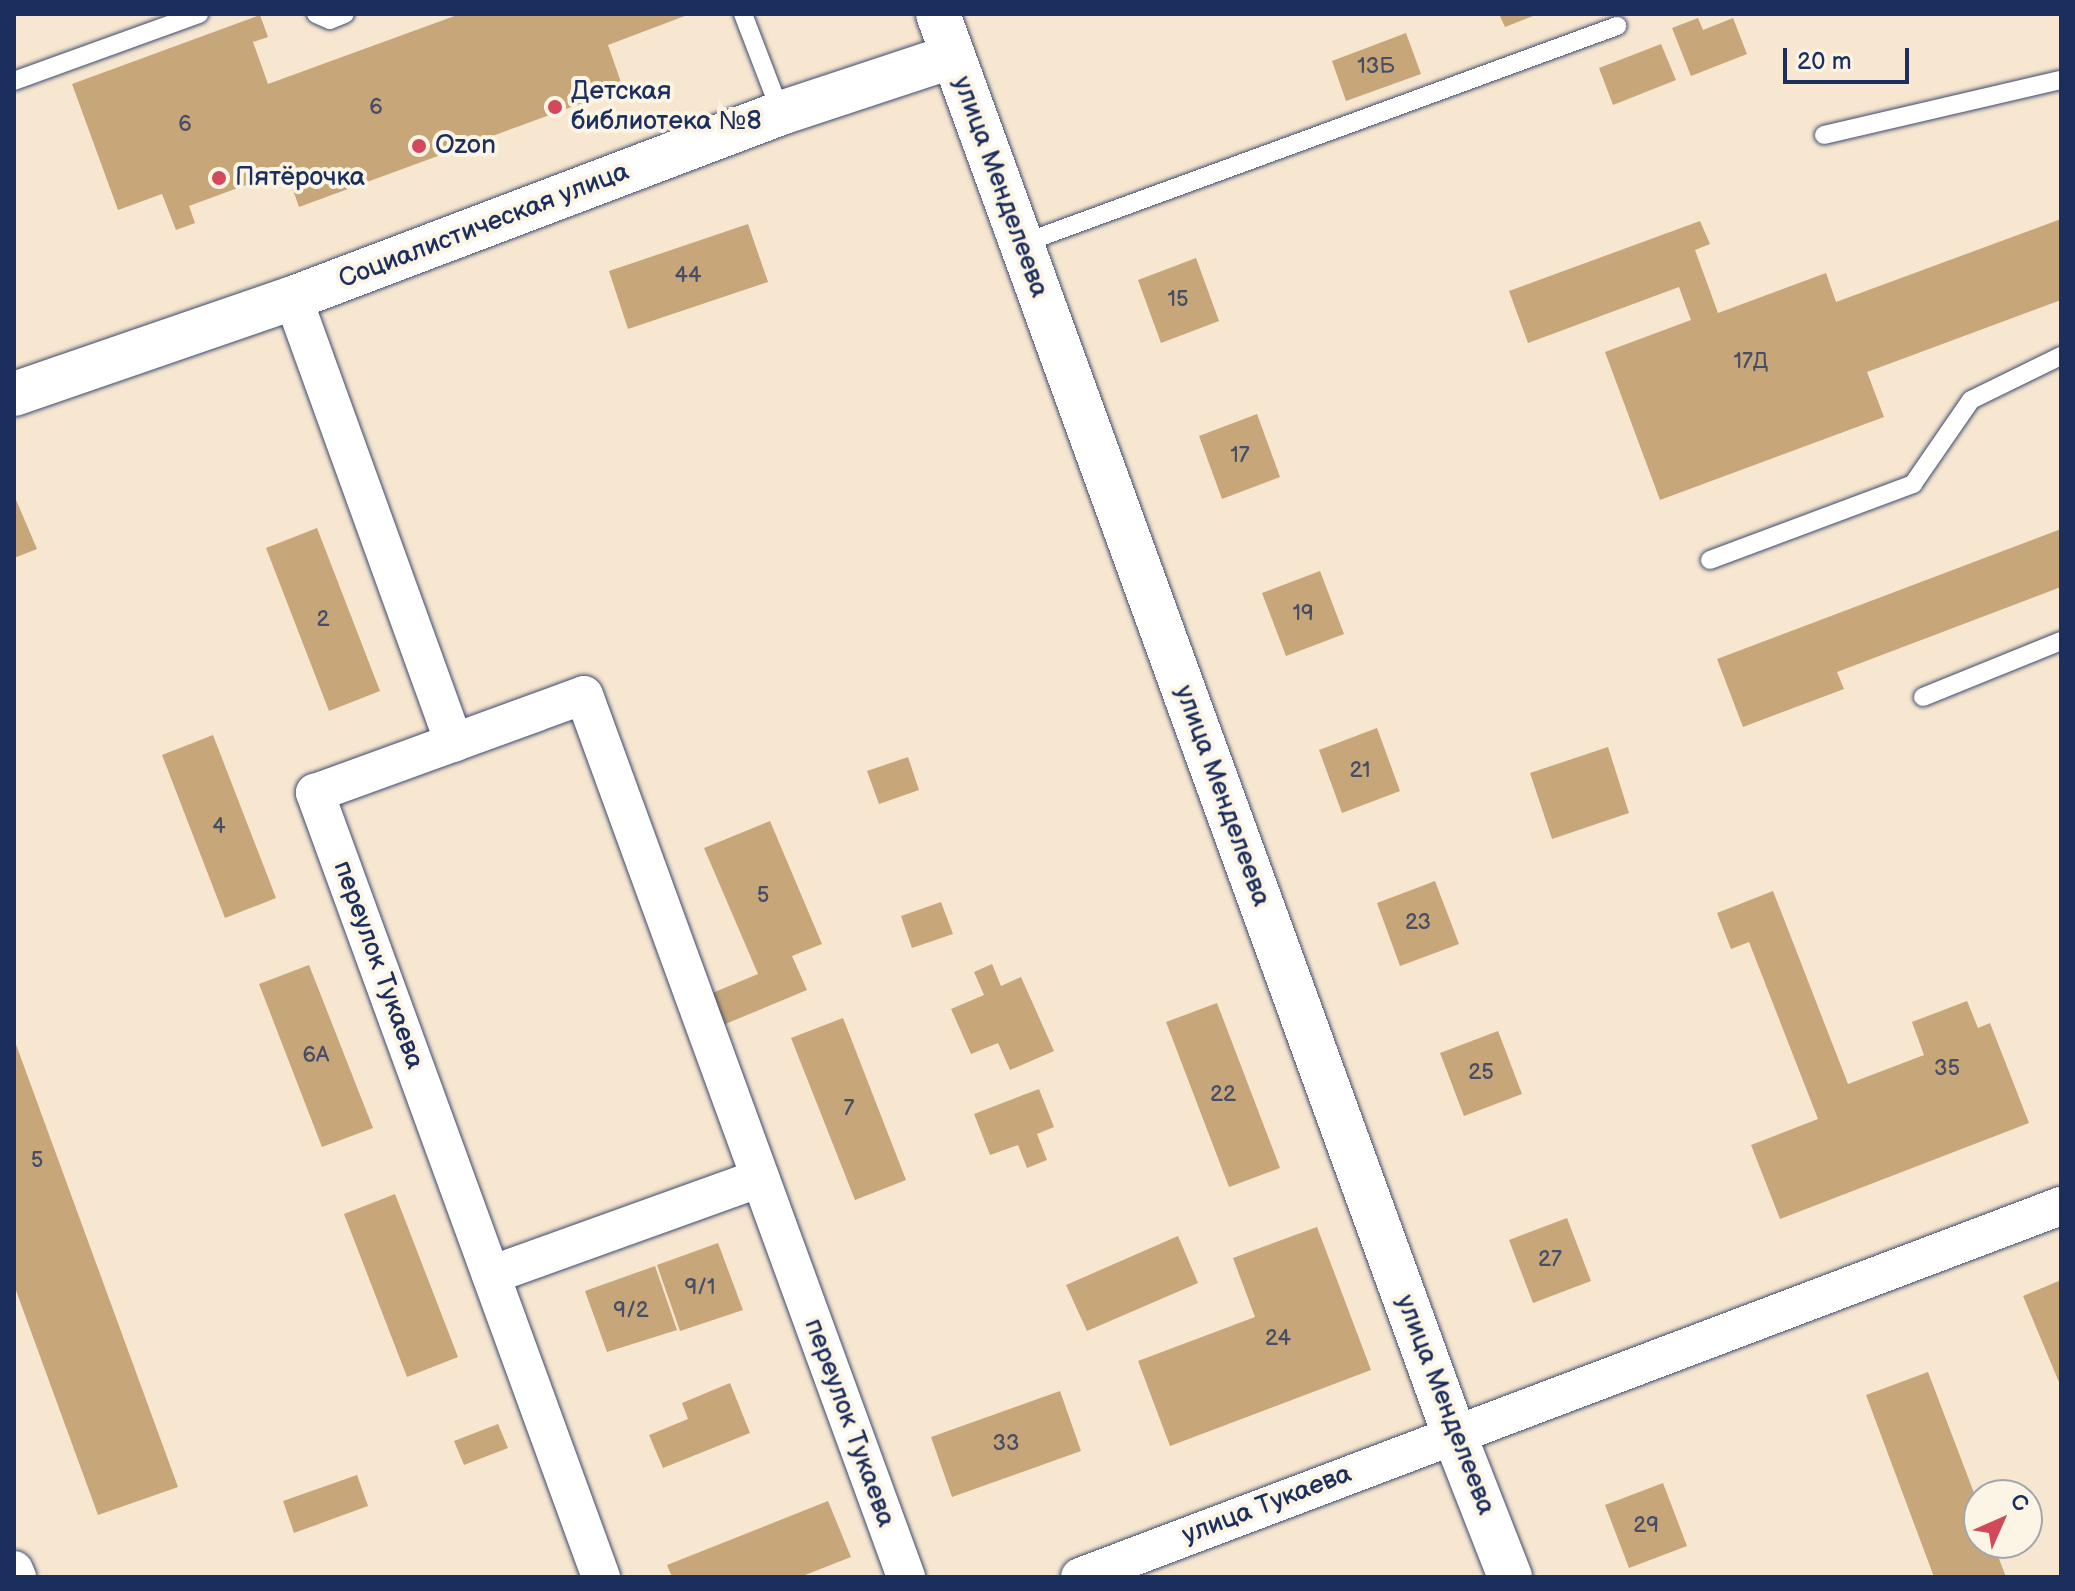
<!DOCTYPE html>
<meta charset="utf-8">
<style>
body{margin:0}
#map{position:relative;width:2075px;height:1591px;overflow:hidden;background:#f8e7d0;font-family:"Balsamiq Sans",sans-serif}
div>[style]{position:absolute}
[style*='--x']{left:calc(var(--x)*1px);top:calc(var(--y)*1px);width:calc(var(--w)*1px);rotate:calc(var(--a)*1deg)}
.building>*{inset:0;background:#c7a679}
.roads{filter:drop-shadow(0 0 2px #3c4b6f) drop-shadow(0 0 2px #3c4b6f)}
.lane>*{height:18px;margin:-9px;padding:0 9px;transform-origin:9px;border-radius:9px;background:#fff}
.street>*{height:38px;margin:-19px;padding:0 19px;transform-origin:19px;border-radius:19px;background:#fff}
.secondary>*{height:44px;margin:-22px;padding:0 22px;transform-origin:22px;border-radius:22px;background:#fff}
.dots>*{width:22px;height:22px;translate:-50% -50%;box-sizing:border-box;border:4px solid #fcf5e5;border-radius:50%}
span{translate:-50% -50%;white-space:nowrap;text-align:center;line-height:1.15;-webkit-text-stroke:8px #fcf5e5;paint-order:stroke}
.number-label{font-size:22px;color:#464d65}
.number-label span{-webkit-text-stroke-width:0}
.poi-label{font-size:26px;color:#1b2f5e}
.left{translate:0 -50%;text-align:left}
.street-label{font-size:26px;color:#1b2f5e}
.frame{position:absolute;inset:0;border:16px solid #1b2f5e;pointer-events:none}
.north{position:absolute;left:1963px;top:1479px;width:80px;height:80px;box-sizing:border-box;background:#fcf5e5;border:2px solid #a2a6af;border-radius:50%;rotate:45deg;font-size:22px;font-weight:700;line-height:32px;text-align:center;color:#1b2f5e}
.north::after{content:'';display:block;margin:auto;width:28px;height:36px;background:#d1495b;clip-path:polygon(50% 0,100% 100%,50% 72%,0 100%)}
.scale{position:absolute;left:1783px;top:48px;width:126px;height:36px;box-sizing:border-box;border:4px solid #1b2f5e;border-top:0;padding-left:10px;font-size:24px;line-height:28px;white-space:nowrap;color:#1b2f5e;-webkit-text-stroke:6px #fcf5e5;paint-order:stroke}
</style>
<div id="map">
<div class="building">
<i style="clip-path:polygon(460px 14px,690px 14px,608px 45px,623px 88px,299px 207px,286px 170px,189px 206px,195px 223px,176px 230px,162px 194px,118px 210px,72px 84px,260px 15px,268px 37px,253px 42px,268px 84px)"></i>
<i style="clip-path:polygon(1499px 14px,1538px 14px,1505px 27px)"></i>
<i style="clip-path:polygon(1698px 18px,1703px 30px,1733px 18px,1747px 54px,1691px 76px,1672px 28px)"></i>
<i style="clip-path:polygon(1406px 33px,1421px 74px,1346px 101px,1332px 61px)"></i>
<i style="clip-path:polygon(1661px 44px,1676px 80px,1613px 105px,1599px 68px)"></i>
<i style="clip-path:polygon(2061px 219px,2061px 300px,1867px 372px,1884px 417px,1660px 500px,1605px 352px,1691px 320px,1679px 287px,1528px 343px,1509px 291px,1700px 221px,1710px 244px,1695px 250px,1718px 313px,1826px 273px,1836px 302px)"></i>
<i style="clip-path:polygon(748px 224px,768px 282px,628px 329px,609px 271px)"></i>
<i style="clip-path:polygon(1196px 258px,1219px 321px,1161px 343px,1138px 280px)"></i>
<i style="clip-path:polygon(1257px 414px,1280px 477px,1222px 499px,1199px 436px)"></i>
<i style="clip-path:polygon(14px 495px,37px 549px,14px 558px)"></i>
<i style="clip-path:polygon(317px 528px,380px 691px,329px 711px,266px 548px)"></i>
<i style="clip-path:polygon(2061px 529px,2061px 587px,1837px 672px,1844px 689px,1743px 727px,1717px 659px)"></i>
<i style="clip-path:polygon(1320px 571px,1344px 634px,1286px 656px,1262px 593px)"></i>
<i style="clip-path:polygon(1377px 728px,1400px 791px,1342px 813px,1319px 750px)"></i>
<i style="clip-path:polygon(213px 735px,276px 898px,225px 918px,162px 755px)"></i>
<i style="clip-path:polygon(1608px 747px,1629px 813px,1552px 839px,1530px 773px)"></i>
<i style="clip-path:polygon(908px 757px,919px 790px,879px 804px,867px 771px)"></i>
<i style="clip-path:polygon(770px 821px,822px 944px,792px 956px,807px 990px,723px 1025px,710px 994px,758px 974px,704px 848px)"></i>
<i style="clip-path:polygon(1435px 881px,1459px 944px,1400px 966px,1377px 903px)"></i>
<i style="clip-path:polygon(1773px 891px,1848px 1084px,1924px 1055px,1912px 1022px,1967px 1001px,1978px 1028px,1990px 1023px,2029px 1123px,1780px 1219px,1751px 1145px,1818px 1119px,1749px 942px,1731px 949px,1717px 913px)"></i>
<i style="clip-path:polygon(941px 902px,953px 934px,912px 948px,901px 916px)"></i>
<i style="clip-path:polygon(992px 964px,1001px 986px,1021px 977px,1054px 1051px,1010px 1070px,998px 1043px,971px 1054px,951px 1009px,984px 995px,974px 972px)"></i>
<i style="clip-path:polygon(309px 965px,373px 1128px,322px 1147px,259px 984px)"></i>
<i style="clip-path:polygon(1217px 1003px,1280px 1168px,1229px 1187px,1166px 1022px)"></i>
<i style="clip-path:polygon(843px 1018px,906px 1180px,855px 1200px,791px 1038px)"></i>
<i style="clip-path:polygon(1498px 1031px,1522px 1094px,1464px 1116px,1440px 1053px)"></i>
<i style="clip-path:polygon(14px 1039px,178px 1487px,98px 1515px,14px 1285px)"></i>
<i style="clip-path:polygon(1039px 1089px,1054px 1127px,1037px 1134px,1047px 1160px,1027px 1168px,1018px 1145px,990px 1155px,974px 1114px)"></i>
<i style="clip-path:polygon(395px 1194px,458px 1357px,407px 1377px,344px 1214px)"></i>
<i style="clip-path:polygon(1567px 1218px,1591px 1281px,1533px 1303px,1509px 1240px)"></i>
<i style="clip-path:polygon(1317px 1227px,1371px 1370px,1170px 1446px,1138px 1361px,1255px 1317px,1233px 1258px)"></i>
<i style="clip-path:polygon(1178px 1236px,1198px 1283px,1087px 1331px,1066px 1285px)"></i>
<i style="clip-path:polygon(718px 1243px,743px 1310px,680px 1331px,657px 1265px)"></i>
<i style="clip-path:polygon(655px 1266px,677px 1330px,607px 1352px,585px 1291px)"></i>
<i style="clip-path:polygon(2061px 1280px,2061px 1387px,2023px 1296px)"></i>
<i style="clip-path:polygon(1928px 1372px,1979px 1506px,1979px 1543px,1993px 1543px,2006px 1577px,1934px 1577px,1866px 1395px)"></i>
<i style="clip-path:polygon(730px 1383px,750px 1433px,663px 1468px,649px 1435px,688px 1419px,682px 1403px)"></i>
<i style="clip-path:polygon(1060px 1391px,1081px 1451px,952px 1497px,931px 1437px)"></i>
<i style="clip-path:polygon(498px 1424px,508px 1448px,464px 1465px,454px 1441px)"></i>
<i style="clip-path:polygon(357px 1475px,368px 1506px,294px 1533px,283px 1501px)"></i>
<i style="clip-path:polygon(1663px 1483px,1687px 1546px,1629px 1568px,1605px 1505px)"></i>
<i style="clip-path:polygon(828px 1501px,851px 1557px,800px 1577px,672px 1577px,667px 1565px)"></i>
</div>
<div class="roads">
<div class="lane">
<i style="--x:316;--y:14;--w:15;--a:23"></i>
<i style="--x:330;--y:20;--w:16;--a:-22"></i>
<i style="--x:743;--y:14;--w:106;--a:69"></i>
<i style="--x:14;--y:81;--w:197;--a:-19.9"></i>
<i style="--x:1824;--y:135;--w:243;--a:-13.1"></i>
<i style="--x:1021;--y:244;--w:635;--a:-20.09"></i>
<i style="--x:1710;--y:560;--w:217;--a:-20.5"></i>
<i style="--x:1913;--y:484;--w:102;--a:-55.4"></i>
<i style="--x:1971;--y:400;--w:100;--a:-26.1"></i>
<i style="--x:1923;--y:697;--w:149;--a:-22.1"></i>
</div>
<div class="street">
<i style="--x:293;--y:298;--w:473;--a:70.1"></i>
<i style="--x:491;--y:1275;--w:286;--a:-19.8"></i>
<i style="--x:14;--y:1570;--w:8;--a:67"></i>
<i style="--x:601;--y:1577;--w:835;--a:-110.04"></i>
<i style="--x:315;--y:793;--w:286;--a:-20"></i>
<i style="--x:584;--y:695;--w:939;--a:69.94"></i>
<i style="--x:1080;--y:1577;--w:1049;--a:-20.72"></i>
</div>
<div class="secondary">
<i style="--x:938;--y:14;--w:1511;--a:70.03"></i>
<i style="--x:1454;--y:1434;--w:154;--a:68.6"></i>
<i style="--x:14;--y:394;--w:295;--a:-19"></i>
<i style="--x:293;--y:298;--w:522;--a:-20.76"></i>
<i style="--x:781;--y:113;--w:181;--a:-18.3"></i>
</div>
</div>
<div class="dots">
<i style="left:555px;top:107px;background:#d1495b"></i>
<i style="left:419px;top:146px;background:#d1495b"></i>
<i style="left:219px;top:178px;background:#d1495b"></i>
</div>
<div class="number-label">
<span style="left:1376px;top:67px">13Б</span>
<span style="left:376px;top:108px">6</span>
<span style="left:185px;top:125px">6</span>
<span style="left:688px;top:276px">44</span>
<span style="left:1178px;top:300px">15</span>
<span style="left:1751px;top:362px">17Д</span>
<span style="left:1240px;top:456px">17</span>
<span style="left:1303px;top:614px">19</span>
<span style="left:323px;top:620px">2</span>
<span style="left:1360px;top:771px">21</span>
<span style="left:219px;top:827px">4</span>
<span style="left:763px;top:896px">5</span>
<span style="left:1418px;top:923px">23</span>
<span style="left:316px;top:1056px">6А</span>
<span style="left:1947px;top:1069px">35</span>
<span style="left:1481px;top:1073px">25</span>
<span style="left:1223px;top:1095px">22</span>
<span style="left:849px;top:1109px">7</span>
<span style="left:37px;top:1161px">5</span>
<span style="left:1550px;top:1260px">27</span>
<span style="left:700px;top:1288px">9/1</span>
<span style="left:631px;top:1311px">9/2</span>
<span style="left:1278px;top:1339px">24</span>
<span style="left:1006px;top:1444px">33</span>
<span style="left:1646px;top:1526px">29</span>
</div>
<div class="poi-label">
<span class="left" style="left:571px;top:107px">Детская<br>библиотека №8</span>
<span class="left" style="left:435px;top:146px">Ozon</span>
<span class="left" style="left:235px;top:178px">Пятёрочка</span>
</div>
<div class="street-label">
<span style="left:1000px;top:187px;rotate:70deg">улица Менделеева</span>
<span style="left:484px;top:226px;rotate:-21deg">Социалистическая улица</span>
<span style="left:1222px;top:796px;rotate:70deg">улица Менделеева</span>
<span style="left:378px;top:965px;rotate:70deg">переулок Тукаева</span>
<span style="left:1445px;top:1405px;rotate:69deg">улица Менделеева</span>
<span style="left:849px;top:1423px;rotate:70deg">переулок Тукаева</span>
<span style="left:1267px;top:1505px;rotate:-21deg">улица Тукаева</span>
</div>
<div class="frame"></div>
<div class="north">С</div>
<div class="scale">20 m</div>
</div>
